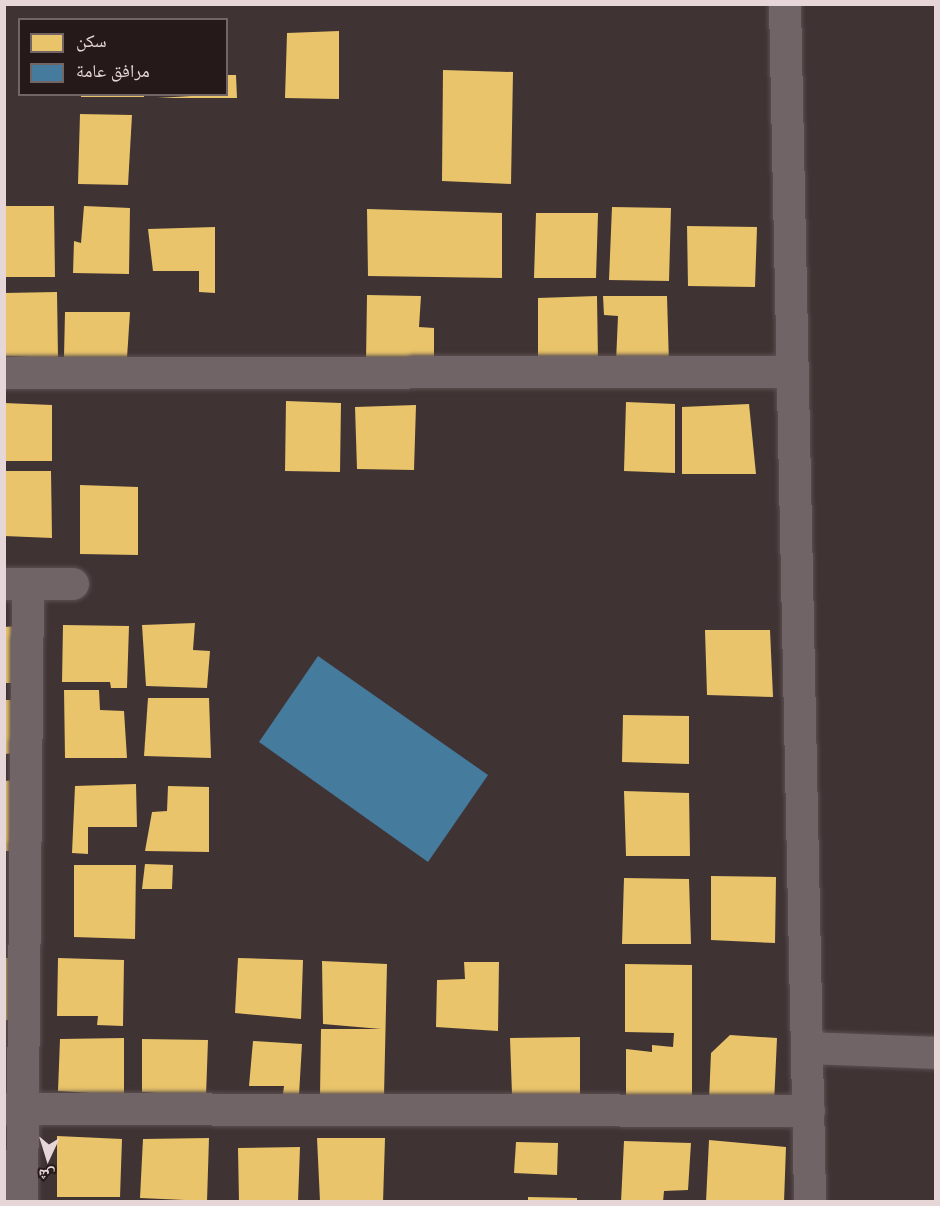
<!DOCTYPE html>
<meta charset="utf-8">
<style>
body{margin:0}
#map{position:relative;width:940px;height:1206px;overflow:hidden;background:#403334;font-family:"PT Sans","Noto Naskh Arabic",sans-serif}
div>[style]{position:absolute}
[style*='--x']{left:calc(var(--x)*1px);top:calc(var(--y)*1px);width:calc(var(--w)*1px);rotate:calc(var(--a)*1deg)}
.homes>*{inset:0;background:#e9c46a}
.public>*{inset:0;background:#457b9d}
.roads{filter:drop-shadow(0 0 2px #5d5051) drop-shadow(0 0 2px #5d5051)}
.minor>*{height:32px;margin:-16px;padding:0 16px;transform-origin:16px;border-radius:16px;background:#706466}
span{translate:-50% -50%;white-space:nowrap;text-align:center;line-height:1.15;-webkit-text-stroke:6px #25191a;paint-order:stroke}
.frame{position:absolute;inset:0;border:6px solid #e7d6d8;pointer-events:none}
.legend{position:absolute;left:18px;top:18px;width:210px;height:78px;box-sizing:border-box;background:#25191a;border:2px solid #736566;margin:0;padding:8px 10px;list-style:none;font-size:18px;color:#e7d6d8}
.legend li{display:flex;align-items:center;gap:12px;height:30px}
.legend b{width:30px;border:2px solid #736566}
.north{position:absolute;left:18px;top:1128px;width:60px;height:60px;-webkit-text-stroke:4px #25191a;paint-order:stroke;rotate:184deg;font-size:16px;font-weight:700;line-height:24px;text-align:center;color:#e7d6d8}
.north::after{content:'';display:block;margin:auto;width:21px;height:27px;background:#e7d6d8;clip-path:polygon(50% 0,100% 100%,50% 72%,0 100%)}
</style>
<div id="map">
<div class="homes">
<i style="clip-path:polygon(339px 31px,339px 99px,285px 98px,287px 33px)"></i>
<i style="clip-path:polygon(443px 70px,513px 72px,511px 184px,442px 181px)"></i>
<i style="clip-path:polygon(226px 75px,236px 75px,237px 98px,157px 98px,226px 94px)"></i>
<i style="clip-path:polygon(81px 94px,144px 94px,144px 97px,81px 97px)"></i>
<i style="clip-path:polygon(80px 114px,132px 115px,128px 185px,78px 184px)"></i>
<i style="clip-path:polygon(4px 206px,54px 206px,55px 277px,4px 277px)"></i>
<i style="clip-path:polygon(84px 206px,130px 208px,129px 274px,73px 273px,74px 241px,81px 243px)"></i>
<i style="clip-path:polygon(612px 207px,671px 208px,669px 281px,609px 280px)"></i>
<i style="clip-path:polygon(367px 209px,502px 213px,502px 278px,368px 276px)"></i>
<i style="clip-path:polygon(536px 213px,598px 213px,596px 278px,534px 278px)"></i>
<i style="clip-path:polygon(687px 226px,757px 227px,755px 287px,688px 286px)"></i>
<i style="clip-path:polygon(215px 227px,215px 293px,199px 292px,199px 271px,153px 271px,148px 229px)"></i>
<i style="clip-path:polygon(57px 292px,58px 358px,4px 356px,4px 293px)"></i>
<i style="clip-path:polygon(367px 295px,421px 296px,419px 327px,434px 328px,434px 362px,366px 362px)"></i>
<i style="clip-path:polygon(597px 296px,598px 362px,538px 361px,538px 298px)"></i>
<i style="clip-path:polygon(603px 296px,667px 296px,669px 364px,616px 362px,618px 316px,604px 315px)"></i>
<i style="clip-path:polygon(65px 312px,130px 312px,127px 358px,64px 357px)"></i>
<i style="clip-path:polygon(286px 401px,341px 403px,340px 472px,285px 471px)"></i>
<i style="clip-path:polygon(626px 402px,675px 404px,675px 473px,624px 471px)"></i>
<i style="clip-path:polygon(4px 403px,52px 405px,52px 461px,4px 461px)"></i>
<i style="clip-path:polygon(749px 404px,756px 474px,682px 474px,682px 407px)"></i>
<i style="clip-path:polygon(416px 405px,414px 470px,357px 469px,355px 407px)"></i>
<i style="clip-path:polygon(4px 471px,51px 471px,52px 538px,4px 536px)"></i>
<i style="clip-path:polygon(80px 485px,138px 487px,138px 555px,80px 554px)"></i>
<i style="clip-path:polygon(195px 623px,193px 650px,210px 651px,207px 688px,146px 686px,142px 625px)"></i>
<i style="clip-path:polygon(63px 625px,129px 626px,127px 688px,111px 688px,110px 682px,62px 682px)"></i>
<i style="clip-path:polygon(18px 626px,17px 683px,4px 683px,4px 627px)"></i>
<i style="clip-path:polygon(705px 630px,770px 630px,773px 697px,707px 695px)"></i>
<i style="clip-path:polygon(64px 690px,99px 690px,100px 710px,124px 711px,127px 758px,65px 758px)"></i>
<i style="clip-path:polygon(148px 698px,209px 698px,211px 758px,144px 756px)"></i>
<i style="clip-path:polygon(4px 700px,14px 700px,17px 753px,4px 754px)"></i>
<i style="clip-path:polygon(623px 715px,689px 716px,689px 764px,622px 762px)"></i>
<i style="clip-path:polygon(20px 780px,19px 851px,4px 851px,4px 781px)"></i>
<i style="clip-path:polygon(136px 784px,137px 827px,88px 827px,88px 854px,72px 853px,75px 786px)"></i>
<i style="clip-path:polygon(168px 786px,209px 787px,209px 852px,145px 851px,152px 812px,167px 811px)"></i>
<i style="clip-path:polygon(624px 791px,689px 793px,690px 856px,626px 856px)"></i>
<i style="clip-path:polygon(145px 864px,173px 865px,172px 889px,142px 889px)"></i>
<i style="clip-path:polygon(74px 865px,136px 865px,135px 939px,74px 937px)"></i>
<i style="clip-path:polygon(711px 876px,776px 877px,775px 943px,711px 940px)"></i>
<i style="clip-path:polygon(624px 878px,689px 879px,691px 944px,622px 944px)"></i>
<i style="clip-path:polygon(4px 958px,11px 958px,12px 1020px,4px 1020px)"></i>
<i style="clip-path:polygon(58px 958px,124px 960px,123px 1026px,97px 1025px,98px 1016px,57px 1016px)"></i>
<i style="clip-path:polygon(238px 958px,303px 960px,301px 1019px,235px 1013px)"></i>
<i style="clip-path:polygon(322px 961px,387px 964px,384px 1096px,320px 1095px,321px 1029px,381px 1029px,323px 1024px)"></i>
<i style="clip-path:polygon(464px 962px,499px 962px,498px 1031px,436px 1027px,437px 980px,465px 979px)"></i>
<i style="clip-path:polygon(625px 964px,692px 965px,692px 1100px,626px 1097px,626px 1049px,652px 1052px,652px 1045px,673px 1047px,674px 1033px,625px 1032px)"></i>
<i style="clip-path:polygon(730px 1035px,777px 1038px,774px 1104px,709px 1100px,711px 1053px)"></i>
<i style="clip-path:polygon(580px 1037px,580px 1099px,512px 1094px,510px 1038px)"></i>
<i style="clip-path:polygon(124px 1038px,124px 1095px,58px 1091px,60px 1039px)"></i>
<i style="clip-path:polygon(142px 1039px,208px 1040px,206px 1096px,142px 1092px)"></i>
<i style="clip-path:polygon(253px 1041px,302px 1044px,299px 1095px,283px 1094px,284px 1086px,249px 1086px)"></i>
<i style="clip-path:polygon(57px 1136px,122px 1139px,120px 1197px,57px 1197px)"></i>
<i style="clip-path:polygon(209px 1138px,207px 1201px,140px 1198px,143px 1139px)"></i>
<i style="clip-path:polygon(317px 1138px,385px 1138px,383px 1202px,320px 1201px)"></i>
<i style="clip-path:polygon(709px 1140px,786px 1147px,784px 1202px,706px 1202px)"></i>
<i style="clip-path:polygon(624px 1141px,691px 1143px,688px 1190px,664px 1191px,663px 1202px,621px 1202px)"></i>
<i style="clip-path:polygon(516px 1142px,558px 1143px,557px 1175px,514px 1173px)"></i>
<i style="clip-path:polygon(300px 1147px,298px 1202px,239px 1202px,238px 1148px)"></i>
<i style="clip-path:polygon(528px 1197px,577px 1198px,577px 1202px,528px 1202px)"></i>
</div>
<div class="public">
<i style="clip-path:polygon(318px 656px,488px 775px,428px 862px,259px 742px)"></i>
</div>
<div class="roads">
<div class="minor">
<i style="--x:785;--y:4;--w:1198;--a:88.8"></i>
<i style="--x:4;--y:373;--w:788;--a:-0.07"></i>
<i style="--x:4;--y:584;--w:69;--a:0"></i>
<i style="--x:807;--y:1048;--w:129;--a:2.2"></i>
<i style="--x:4;--y:1109;--w:805;--a:0.14"></i>
<i style="--x:22;--y:1202;--w:618;--a:-89.44"></i>
</div>
</div>
<div class="frame"></div>
<ul class="legend">
<li><b style="height:16px;background:#e9c46a"></b>سكن</li>
<li><b style="height:16px;background:#457b9d"></b>مرافق عامة</li>
</ul>
<div class="north">ش</div>
</div>
